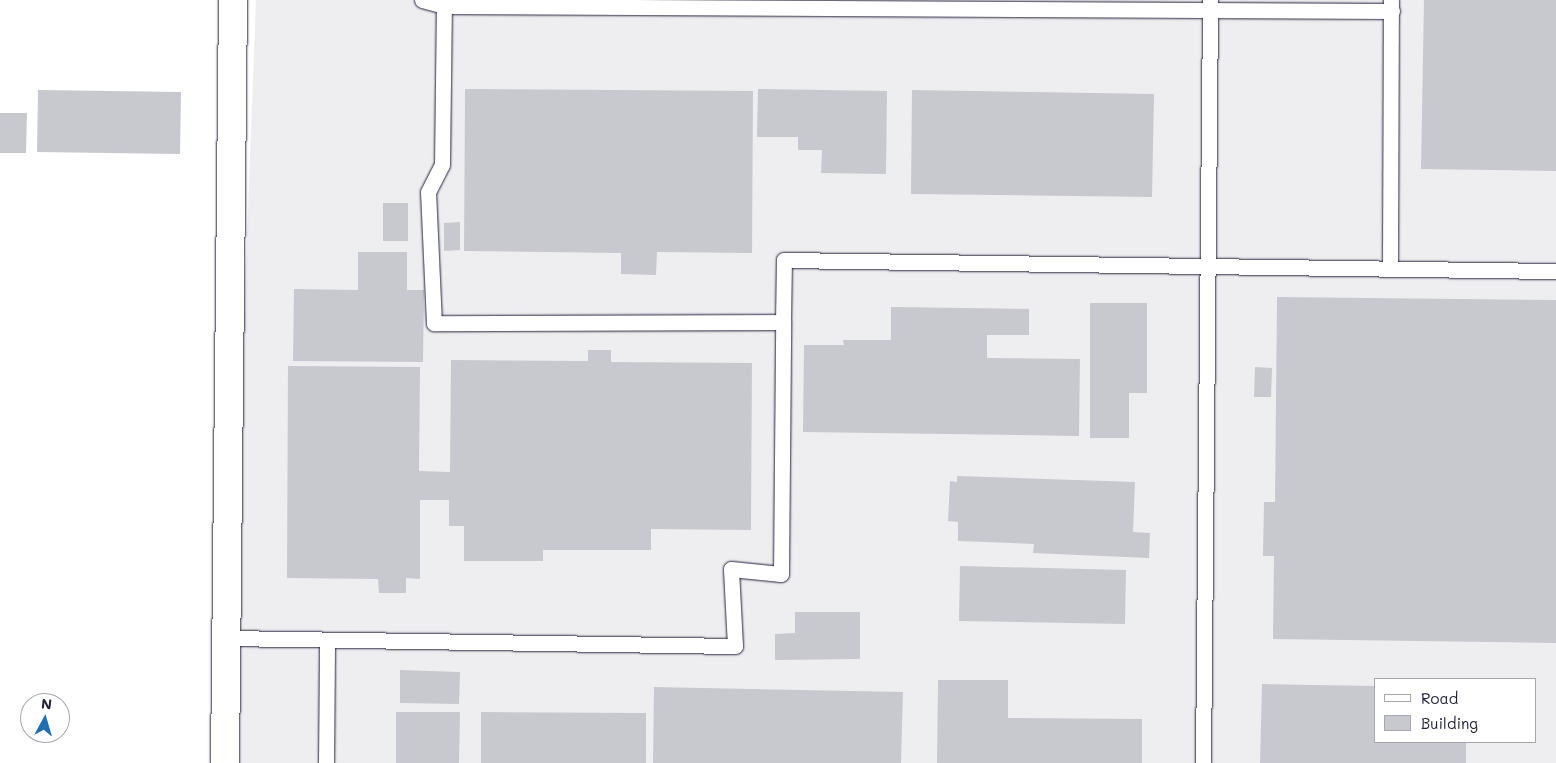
<!DOCTYPE html>
<style>
body{margin:0}
#map{position:relative;width:1556px;height:763px;overflow:hidden;background:#fff;font-family:Mali,sans-serif}
div>[style]{position:absolute}
[style*='--x']{left:calc(var(--x)*1px);top:calc(var(--y)*1px);width:calc(var(--w)*1px);rotate:calc(var(--a)*1deg)}
.built>*{inset:0;background:#eeeef1}
.building>*{inset:0;background:#c8c8cf}
.roads{filter:drop-shadow(0 0 1px #22223b) drop-shadow(0 0 1px #22223b)}
.service>*{height:15px;margin:-7.5px;padding:0 7.5px;transform-origin:7.5px;border-radius:7.5px;background:#fff}
.minor>*{height:28px;margin:-14px;padding:0 14px;transform-origin:14px;border-radius:14px;background:#fff}
span{translate:-50% -50%;white-space:nowrap;text-align:center;line-height:1.15;-webkit-text-stroke:4px #fff;paint-order:stroke}
.legend{position:absolute;left:1374px;top:678px;width:162px;height:65px;box-sizing:border-box;background:#fff;border:1px solid #a7a7b1;margin:0;padding:6px 9px;list-style:none;font-size:15px;color:#22223b}
.legend li{display:flex;align-items:center;gap:10px;height:25px}
.legend b{width:25px;border:1px solid #a7a7b1}
.north{position:absolute;left:20px;top:693px;width:50px;height:50px;box-sizing:border-box;background:#fff;border:1px solid #a7a7b1;border-radius:50%;rotate:6deg;font-size:14px;font-weight:700;line-height:20px;text-align:center;color:#22223b}
.north::after{content:'';display:block;margin:auto;width:18px;height:22px;background:#1f6fb2;clip-path:polygon(50% 0,100% 100%,50% 72%,0 100%)}
</style>
<div id="map">
<div class="built">
<i style="clip-path:polygon(evenodd,256px 0,1556px 0,1556px 763px,227px 763px,256px 0,1375px 679px,1535px 679px,1535px 742px,1375px 742px,1375px 679px)"></i>
</div>
<div class="building">
<i style="clip-path:polygon(1424px 0,1556px 0,1556px 171px,1421px 169px)"></i>
<i style="clip-path:polygon(465px 89px,753px 91px,752px 253px,657px 252px,656px 275px,621px 274px,621px 253px,464px 251px)"></i>
<i style="clip-path:polygon(758px 89px,887px 91px,886px 174px,821px 173px,822px 150px,798px 150px,798px 137px,757px 137px)"></i>
<i style="clip-path:polygon(38px 90px,181px 92px,180px 154px,37px 152px)"></i>
<i style="clip-path:polygon(912px 90px,1154px 94px,1152px 197px,911px 194px)"></i>
<i style="clip-path:polygon(0 113px,27px 113px,26px 153px,0 153px)"></i>
<i style="clip-path:polygon(383px 203px,408px 203px,408px 241px,383px 241px)"></i>
<i style="clip-path:polygon(460px 222px,460px 250px,444px 251px,444px 223px)"></i>
<i style="clip-path:polygon(358px 252px,407px 252px,407px 290px,424px 290px,423px 362px,293px 361px,294px 289px,358px 290px)"></i>
<i style="clip-path:polygon(1277px 297px,1556px 300px,1556px 643px,1273px 639px,1274px 556px,1263px 556px,1264px 502px,1275px 502px)"></i>
<i style="clip-path:polygon(1090px 303px,1147px 303px,1147px 393px,1129px 393px,1129px 438px,1090px 438px)"></i>
<i style="clip-path:polygon(891px 307px,1029px 309px,1029px 335px,987px 335px,987px 358px,1080px 359px,1079px 436px,803px 432px,804px 345px,844px 345px,843px 340px,891px 340px)"></i>
<i style="clip-path:polygon(588px 350px,611px 350px,611px 362px,752px 363px,751px 530px,651px 529px,651px 550px,543px 550px,543px 561px,464px 561px,464px 526px,449px 526px,449px 500px,420px 500px,420px 579px,406px 578px,406px 593px,379px 593px,378px 579px,287px 578px,288px 366px,420px 367px,419px 471px,450px 472px,451px 360px,588px 361px)"></i>
<i style="clip-path:polygon(1255px 367px,1272px 368px,1271px 397px,1254px 397px)"></i>
<i style="clip-path:polygon(957px 476px,1135px 482px,1133px 532px,1150px 533px,1149px 558px,1033px 553px,1034px 544px,958px 541px,958px 522px,948px 521px,950px 481px,957px 482px)"></i>
<i style="clip-path:polygon(960px 566px,1126px 570px,1125px 624px,959px 621px)"></i>
<i style="clip-path:polygon(795px 612px,860px 612px,860px 659px,775px 660px,775px 634px,795px 633px)"></i>
<i style="clip-path:polygon(400px 670px,460px 672px,459px 704px,400px 703px)"></i>
<i style="clip-path:polygon(938px 680px,1008px 680px,1008px 718px,1142px 719px,1142px 763px,937px 763px)"></i>
<i style="clip-path:polygon(1262px 684px,1375px 686px,1375px 742px,1466px 742px,1466px 763px,1260px 763px)"></i>
<i style="clip-path:polygon(654px 687px,903px 692px,901px 763px,653px 763px)"></i>
<i style="clip-path:polygon(396px 712px,460px 712px,459px 763px,396px 763px)"></i>
<i style="clip-path:polygon(481px 712px,646px 713px,646px 763px,481px 763px)"></i>
</div>
<div class="roads">
<div class="service">
<i style="--x:422;--y:0;--w:23;--a:15"></i>
<i style="--x:444;--y:6;--w:948;--a:0.3"></i>
<i style="--x:1390;--y:268;--w:268;--a:-89.8"></i>
<i style="--x:783;--y:322;--w:62;--a:-89.1"></i>
<i style="--x:784;--y:260;--w:772;--a:0.82"></i>
<i style="--x:226;--y:638;--w:509;--a:0.9"></i>
<i style="--x:735;--y:646;--w:77;--a:-93"></i>
<i style="--x:731;--y:569;--w:50;--a:5.7"></i>
<i style="--x:781;--y:574;--w:252;--a:-89.5"></i>
<i style="--x:783;--y:322;--w:349;--a:179.8"></i>
<i style="--x:434;--y:323;--w:131;--a:-92.6"></i>
<i style="--x:428;--y:192;--w:30;--a:-63"></i>
<i style="--x:442;--y:165;--w:159;--a:-89.3"></i>
<i style="--x:326;--y:763;--w:123;--a:-89.5"></i>
<i style="--x:1203;--y:763;--w:763;--a:-89.47"></i>
</div>
<div class="minor">
<i style="--x:225;--y:763;--w:763;--a:-89.4"></i>
</div>
</div>
<ul class="legend">
<li><b style="height:6px;background:#fff"></b>Road</li>
<li><b style="height:14px;background:#c8c8cf"></b>Building</li>
</ul>
<div class="north">N</div>
</div>
